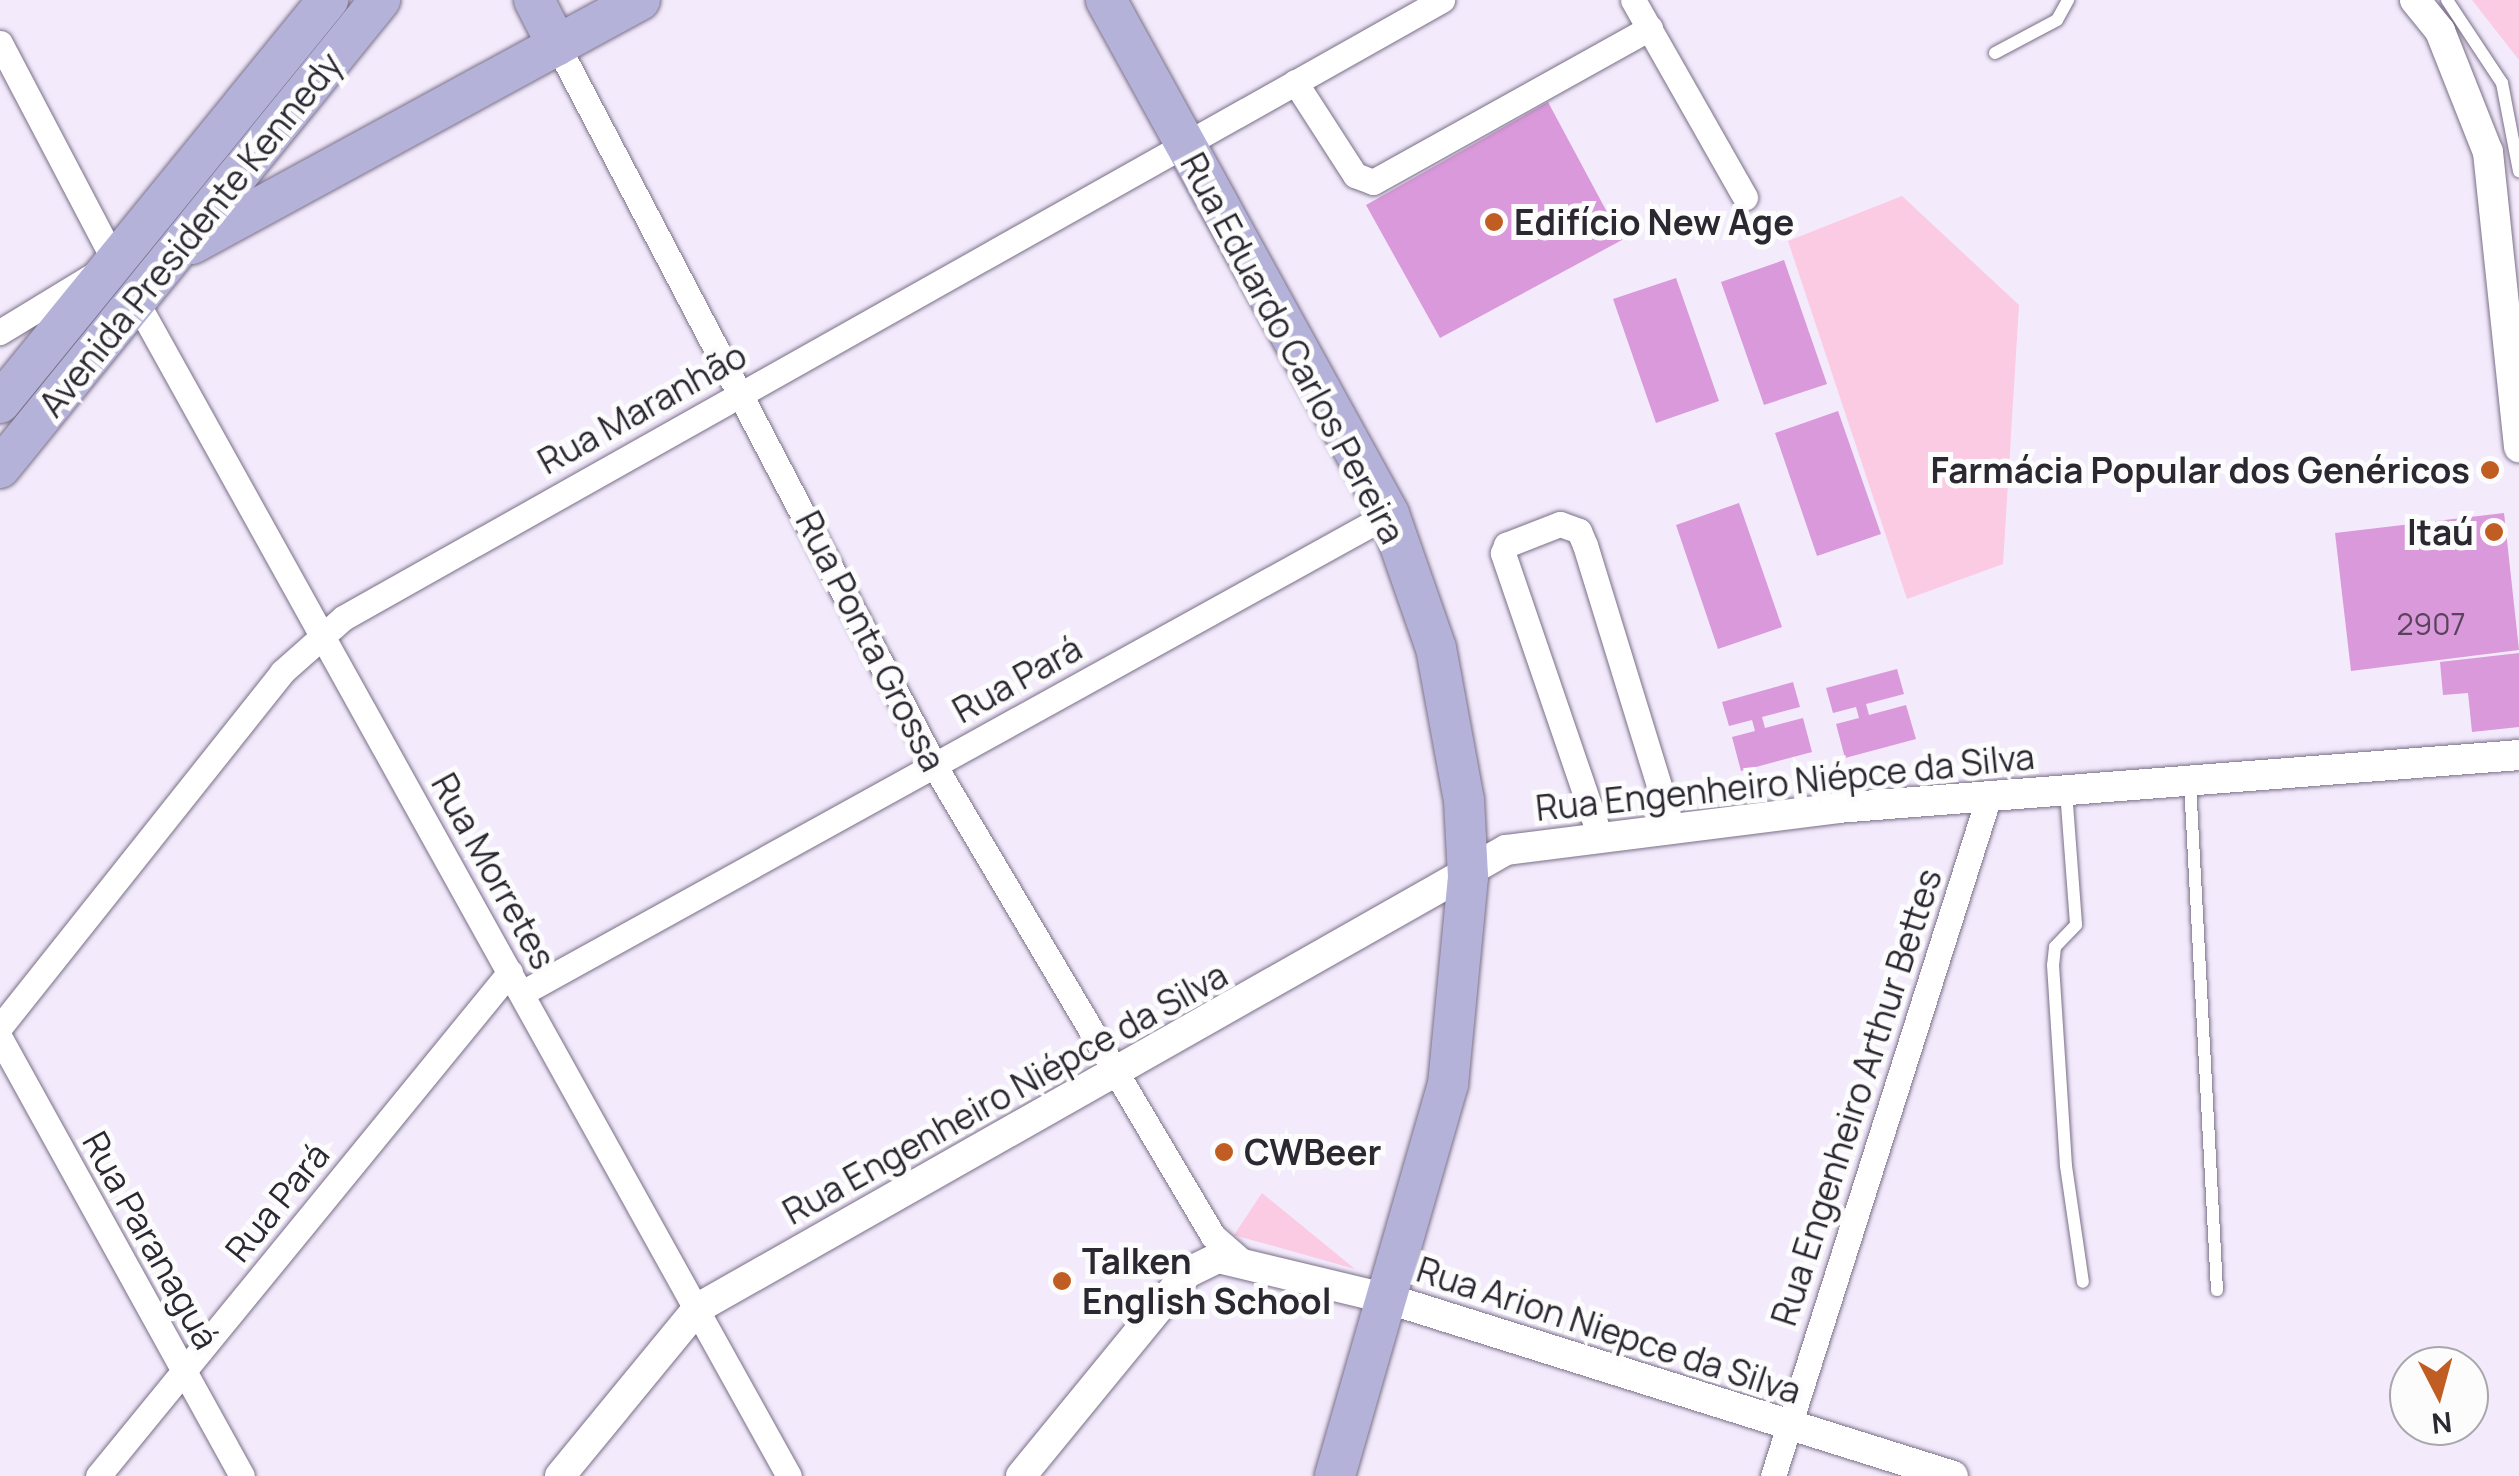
<!DOCTYPE html>
<meta charset="utf-8">
<style>
body{margin:0}
#map{position:relative;width:2519px;height:1476px;overflow:hidden;background:#f3ebfc;font-family:Manrope,sans-serif}
div>[style]{position:absolute}
[style*='--x']{left:calc(var(--x)*1px);top:calc(var(--y)*1px);width:calc(var(--w)*1px);rotate:calc(var(--a)*1deg)}
.green>*{inset:0;background:#fbcae3}
.building>*{inset:0;background:#d999da}
.roads{filter:drop-shadow(0 0 2px #7a6f87) drop-shadow(0 0 2px #7a6f87)}
.service>*{height:12px;margin:-6px;padding:0 6px;transform-origin:6px;border-radius:6px;background:#fff}
.minor>*{height:25px;margin:-12.5px;padding:0 12.5px;transform-origin:12.5px;border-radius:12.5px;background:#fff}
.tertiary>*{height:30px;margin:-15px;padding:0 15px;transform-origin:15px;border-radius:15px;background:#fff}
.primary>*{height:40px;margin:-20px;padding:0 20px;transform-origin:20px;border-radius:20px;background:#b4b2d8}
.dots>*{width:28px;height:28px;translate:-50% -50%;box-sizing:border-box;border:5px solid #fcfcfc;border-radius:50%}
span{translate:-50% -50%;white-space:nowrap;text-align:center;line-height:1.15;-webkit-text-stroke:10px #fcfcfc;paint-order:stroke}
.number-label{font-size:30px;color:#57445c}
.number-label span{-webkit-text-stroke-width:0}
.poi-label{font-size:35px;color:#2c2832;font-weight:700}
.left{translate:0 -50%;text-align:left}
.right{translate:-100% -50%;text-align:right}
.street-label{font-size:35px;color:#2c2832}
.north{position:absolute;left:2389px;top:1346px;width:100px;height:100px;box-sizing:border-box;background:#fcfcfc;border:2px solid #a9a7ab;border-radius:50%;rotate:174deg;font-size:28px;font-weight:700;line-height:40px;text-align:center;color:#2c2832}
.north::after{content:'';display:block;margin:auto;width:35px;height:45px;background:#c05d23;clip-path:polygon(50% 0,100% 100%,50% 72%,0 100%)}
</style>
<div id="map">
<div class="green">
<i style="clip-path:polygon(2472px 0,2519px 0,2519px 60px)"></i>
<i style="clip-path:polygon(1902px 196px,2019px 305px,2003px 564px,1907px 599px,1788px 241px)"></i>
<i style="clip-path:polygon(1262px 1193px,1355px 1269px,1234px 1235px)"></i>
</div>
<div class="building">
<i style="clip-path:polygon(1548px 102px,1622px 240px,1440px 338px,1366px 205px)"></i>
<i style="clip-path:polygon(1784px 260px,1827px 384px,1764px 405px,1721px 282px)"></i>
<i style="clip-path:polygon(1676px 278px,1719px 401px,1656px 423px,1613px 299px)"></i>
<i style="clip-path:polygon(1838px 411px,1881px 534px,1817px 556px,1775px 433px)"></i>
<i style="clip-path:polygon(1739px 503px,1782px 627px,1718px 649px,1676px 525px)"></i>
<i style="clip-path:polygon(2504px 513px,2519px 650px,2351px 671px,2335px 533px)"></i>
<i style="clip-path:polygon(2519px 653px,2519px 727px,2472px 732px,2468px 693px,2443px 695px,2440px 662px)"></i>
<i style="clip-path:polygon(1897px 669px,1904px 694px,1866px 704px,1869px 715px,1906px 705px,1916px 739px,1845px 758px,1836px 724px,1859px 718px,1856px 707px,1833px 713px,1826px 688px)"></i>
<i style="clip-path:polygon(1793px 682px,1800px 707px,1762px 717px,1765px 728px,1803px 718px,1812px 752px,1741px 771px,1732px 737px,1755px 731px,1752px 720px,1729px 726px,1722px 702px)"></i>
</div>
<div class="roads">
<div class="service">
<i style="--x:2447;--y:0;--w:100;--a:56.5"></i>
<i style="--x:2502;--y:83;--w:90;--a:79.1"></i>
<i style="--x:1995;--y:53;--w:70;--a:-28"></i>
<i style="--x:2057;--y:20;--w:23;--a:-61"></i>
<i style="--x:2190;--y:783;--w:508;--a:86.95"></i>
<i style="--x:2066;--y:791;--w:134;--a:85.7"></i>
<i style="--x:2076;--y:925;--w:30;--a:134"></i>
<i style="--x:2055;--y:947;--w:18;--a:96"></i>
<i style="--x:2053;--y:965;--w:201;--a:86.3"></i>
<i style="--x:2066;--y:1166;--w:117;--a:81.7"></i>
</div>
<div class="minor">
<i style="--x:1633;--y:0;--w:227;--a:60.4"></i>
<i style="--x:0;--y:43;--w:247;--a:62.3"></i>
<i style="--x:115;--y:262;--w:135;--a:148.7"></i>
<i style="--x:557;--y:45;--w:813;--a:62.36"></i>
<i style="--x:934;--y:765;--w:547;--a:59.36"></i>
<i style="--x:1213;--y:1236;--w:38;--a:41"></i>
<i style="--x:1295;--y:82;--w:111;--a:57.2"></i>
<i style="--x:1355;--y:175;--w:19;--a:21"></i>
<i style="--x:1373;--y:182;--w:317;--a:-29.1"></i>
<i style="--x:136;--y:301;--w:1344;--a:60.94"></i>
<i style="--x:1599;--y:834;--w:297;--a:-108.9"></i>
<i style="--x:1503;--y:553;--w:9;--a:-69"></i>
<i style="--x:1506;--y:545;--w:58;--a:-21.3"></i>
<i style="--x:1560;--y:524;--w:20;--a:20"></i>
<i style="--x:1579;--y:531;--w:15;--a:67"></i>
<i style="--x:1585;--y:545;--w:296;--a:72.9"></i>
<i style="--x:522;--y:993;--w:991;--a:-28.92"></i>
<i style="--x:0;--y:1027;--w:453;--a:-51.5"></i>
<i style="--x:282;--y:672;--w:81;--a:-41.5"></i>
<i style="--x:343;--y:618;--w:1261;--a:-29.35"></i>
<i style="--x:0;--y:1038;--w:500;--a:61.08"></i>
<i style="--x:98;--y:1476;--w:651;--a:-50.74"></i>
<i style="--x:1773;--y:1476;--w:713;--a:-72.38"></i>
</div>
<div class="tertiary">
<i style="--x:2415;--y:0;--w:40;--a:51"></i>
<i style="--x:2440;--y:31;--w:130;--a:68.4"></i>
<i style="--x:2488;--y:152;--w:297;--a:84"></i>
<i style="--x:560;--y:1476;--w:217;--a:-50.6"></i>
<i style="--x:698;--y:1308;--w:929;--a:-29.55"></i>
<i style="--x:1506;--y:850;--w:334;--a:-7.2"></i>
<i style="--x:1837;--y:808;--w:684;--a:-4.44"></i>
<i style="--x:1021;--y:1476;--w:262;--a:-50.7"></i>
<i style="--x:1187;--y:1273;--w:34;--a:-26"></i>
<i style="--x:1218;--y:1258;--w:176;--a:13.5"></i>
<i style="--x:1389;--y:1299;--w:591;--a:17.42"></i>
</div>
<div class="primary">
<i style="--x:534;--y:0;--w:51;--a:62.9"></i>
<i style="--x:1106;--y:0;--w:587;--a:61.16"></i>
<i style="--x:1389;--y:514;--w:142;--a:70.7"></i>
<i style="--x:1436;--y:648;--w:155;--a:79.6"></i>
<i style="--x:1464;--y:800;--w:77;--a:87"></i>
<i style="--x:1468;--y:877;--w:208;--a:95.5"></i>
<i style="--x:1448;--y:1084;--w:408;--a:106.1"></i>
<i style="--x:192;--y:244;--w:510;--a:-28.57"></i>
<i style="--x:0;--y:403;--w:520;--a:-50.86"></i>
<i style="--x:0;--y:468;--w:603;--a:-50.92"></i>
</div>
</div>
<div class="dots">
<i style="left:1494px;top:222px;background:#c05d23"></i>
<i style="left:2490px;top:470px;background:#c05d23"></i>
<i style="left:2494px;top:532px;background:#c05d23"></i>
<i style="left:1224px;top:1152px;background:#c05d23"></i>
<i style="left:1062px;top:1281px;background:#c05d23"></i>
</div>
<div class="number-label">
<span style="left:2431px;top:624px">2907</span>
</div>
<div class="poi-label">
<span class="left" style="left:1514px;top:222px">Edifício New Age</span>
<span class="right" style="left:2470px;top:470px">Farmácia Popular dos Genéricos</span>
<span class="right" style="left:2474px;top:532px">Itaú</span>
<span class="left" style="left:1244px;top:1152px">CWBeer</span>
<span class="left" style="left:1082px;top:1281px">Talken<br>English School</span>
</div>
<div class="street-label">
<span style="left:190px;top:234px;rotate:-51deg">Avenida Presidente Kennedy</span>
<span style="left:1293px;top:348px;rotate:62deg">Rua Eduardo Carlos Pereira</span>
<span style="left:642px;top:408px;rotate:-29deg">Rua Maranhão</span>
<span style="left:871px;top:641px;rotate:63deg">Rua Ponta Grossa</span>
<span style="left:1017px;top:679px;rotate:-29deg">Rua Pará</span>
<span style="left:1785px;top:782px;rotate:-6deg">Rua Engenheiro Niépce da Silva</span>
<span style="left:494px;top:871px;rotate:61deg">Rua Morretes</span>
<span style="left:1005px;top:1093px;rotate:-29deg">Rua Engenheiro Niépce da Silva</span>
<span style="left:1856px;top:1097px;rotate:-72deg">Rua Engenheiro Arthur Bettes</span>
<span style="left:277px;top:1202px;rotate:-51deg">Rua Pará</span>
<span style="left:151px;top:1240px;rotate:61deg">Rua Paranaguá</span>
<span style="left:1609px;top:1330px;rotate:18deg">Rua Arion Niepce da Silva</span>
</div>
<div class="north">N</div>
</div>
